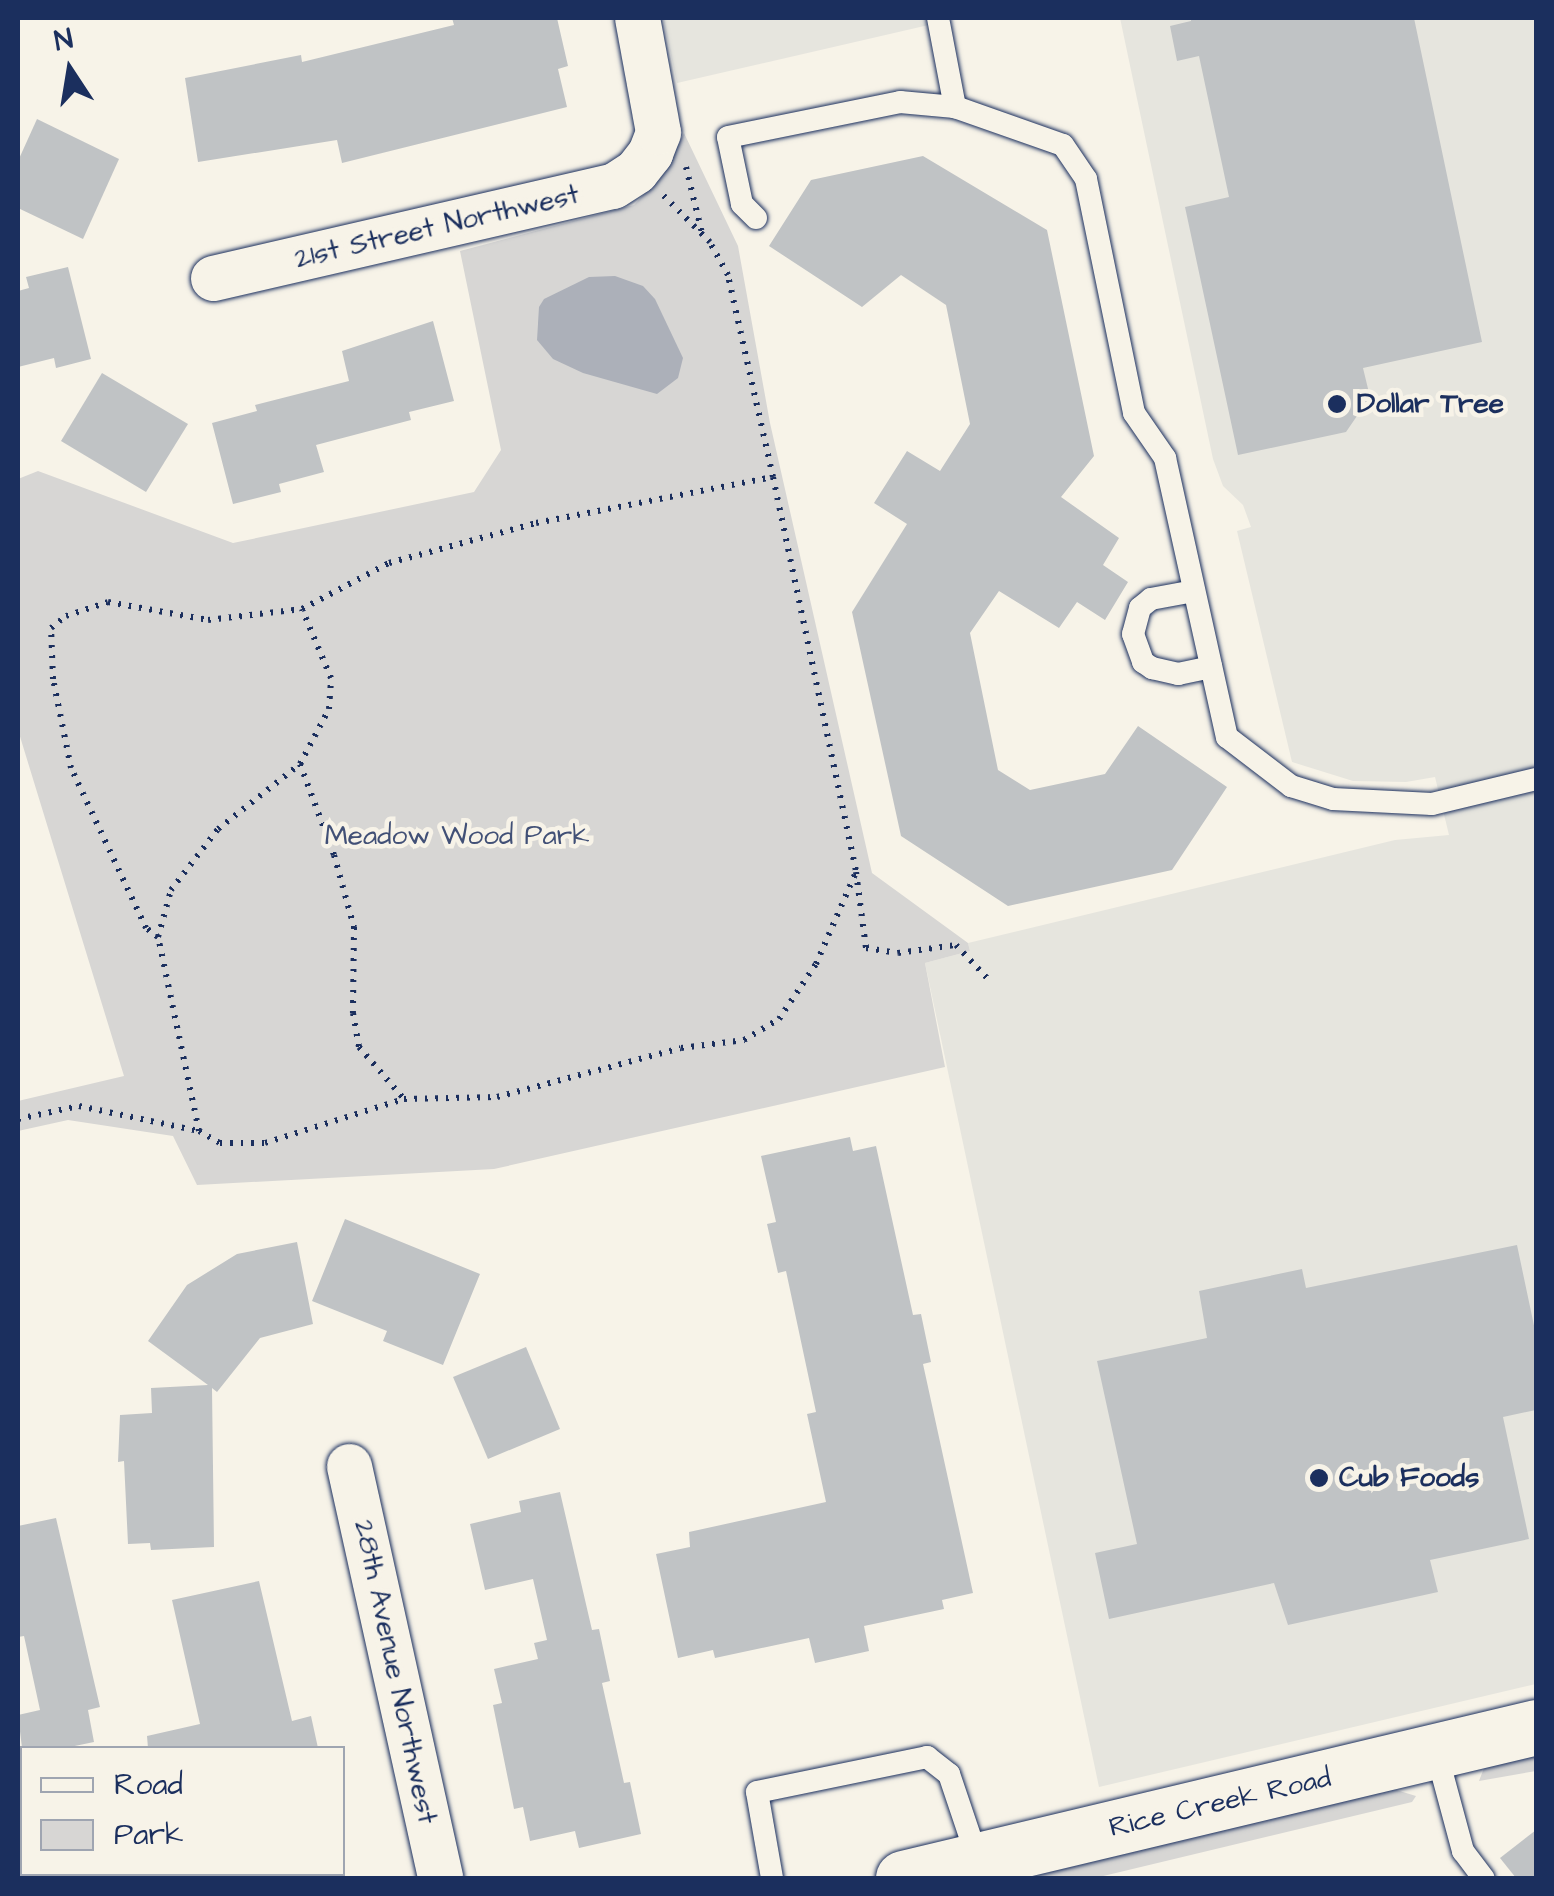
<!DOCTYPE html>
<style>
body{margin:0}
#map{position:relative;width:1554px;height:1896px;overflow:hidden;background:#f7f3e8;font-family:"Architects Daughter",sans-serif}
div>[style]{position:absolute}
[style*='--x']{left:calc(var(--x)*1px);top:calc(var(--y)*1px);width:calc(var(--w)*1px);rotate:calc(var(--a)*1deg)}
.built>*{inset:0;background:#e6e5de}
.green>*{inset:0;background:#d7d6d4}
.water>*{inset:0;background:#acb0b9}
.building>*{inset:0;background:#c0c3c5}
.path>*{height:6px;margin-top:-3px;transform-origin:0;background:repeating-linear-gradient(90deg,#1b2f5e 0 2.5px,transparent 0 10.5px)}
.roads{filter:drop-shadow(0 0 2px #1b2f5e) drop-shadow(0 0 2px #1b2f5e)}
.service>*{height:22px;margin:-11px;padding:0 11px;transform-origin:11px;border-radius:11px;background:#f7f3e8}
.minor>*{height:45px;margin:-22.5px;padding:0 22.5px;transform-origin:22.5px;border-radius:22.5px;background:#f7f3e8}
.tertiary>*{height:55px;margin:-27.5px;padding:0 27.5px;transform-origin:27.5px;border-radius:27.5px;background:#f7f3e8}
.dots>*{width:28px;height:28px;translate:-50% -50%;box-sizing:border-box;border:5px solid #f7f3e8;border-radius:50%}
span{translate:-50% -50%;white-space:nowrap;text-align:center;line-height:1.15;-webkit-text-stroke:9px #f7f3e8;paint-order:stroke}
.street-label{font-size:28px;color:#1b2f5e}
.poi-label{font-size:28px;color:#1b2f5e;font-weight:700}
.left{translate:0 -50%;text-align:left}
.park-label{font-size:28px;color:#415076}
.frame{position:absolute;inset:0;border:20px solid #1b2f5e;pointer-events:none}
.legend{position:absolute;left:20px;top:1746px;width:325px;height:130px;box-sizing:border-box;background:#f7f3e8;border:2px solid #9fa5b1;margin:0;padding:12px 18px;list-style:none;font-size:30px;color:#1b2f5e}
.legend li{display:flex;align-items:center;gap:20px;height:50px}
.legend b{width:50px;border:2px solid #9fa5b1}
.north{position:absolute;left:20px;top:20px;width:100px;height:100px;-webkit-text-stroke:8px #f7f3e8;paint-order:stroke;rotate:348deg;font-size:28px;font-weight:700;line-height:40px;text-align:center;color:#1b2f5e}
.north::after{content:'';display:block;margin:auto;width:35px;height:45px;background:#1b2f5e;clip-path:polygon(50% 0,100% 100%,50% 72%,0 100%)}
</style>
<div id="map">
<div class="built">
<i style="clip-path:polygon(663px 18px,959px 18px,677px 83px)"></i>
<i style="clip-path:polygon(1120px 18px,1536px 18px,1536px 1684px,1099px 1787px,925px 963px,970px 951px,968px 943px,1395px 840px,1449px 835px,1435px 777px,1406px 782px,1353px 781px,1292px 762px,1237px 531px,1251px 527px,1243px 505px,1223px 486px,1213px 459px)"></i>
</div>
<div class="green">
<i style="clip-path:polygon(684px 133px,738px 246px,770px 423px,872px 873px,968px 943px,970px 951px,925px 963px,945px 1067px,494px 1169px,197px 1185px,173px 1136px,68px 1120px,18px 1131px,18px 1101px,124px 1076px,18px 730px,18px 479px,38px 471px,233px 543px,474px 492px,501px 450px,460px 251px,634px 205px,665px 172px)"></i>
<i style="clip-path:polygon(1536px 1754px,1536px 1771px,1479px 1781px,1484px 1768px)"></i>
<i style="clip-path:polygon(1393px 1789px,1416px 1796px,1412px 1802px,1095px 1878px,1026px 1878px)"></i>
</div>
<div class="water">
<i style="clip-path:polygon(615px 276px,643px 286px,655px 299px,683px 358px,678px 378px,657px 394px,583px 373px,553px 359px,537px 340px,539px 307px,544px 299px,589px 277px)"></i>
</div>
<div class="building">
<i style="clip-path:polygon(452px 18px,557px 18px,568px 66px,558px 69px,567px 107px,342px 163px,337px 140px,198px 162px,185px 78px,301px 55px,302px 62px,454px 25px)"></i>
<i style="clip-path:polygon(1191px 18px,1414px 18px,1482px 342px,1363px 368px,1370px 397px,1346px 432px,1238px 455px,1185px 207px,1229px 197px,1199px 56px,1177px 61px,1170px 26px,1191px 21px)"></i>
<i style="clip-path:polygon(37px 119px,119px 159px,83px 239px,18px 208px,18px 161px)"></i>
<i style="clip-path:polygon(923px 156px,1047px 230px,1094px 456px,1061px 497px,1119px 538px,1103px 565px,1128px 582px,1105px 620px,1077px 602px,1059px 628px,999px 591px,970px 633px,998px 770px,1030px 790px,1105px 774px,1138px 726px,1227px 787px,1172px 870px,1008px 906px,901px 836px,852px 612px,907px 524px,874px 503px,907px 451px,940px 471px,970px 424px,946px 305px,901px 275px,862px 307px,769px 246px,811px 180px)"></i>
<i style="clip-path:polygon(68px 267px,91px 359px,56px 368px,54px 358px,18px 367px,18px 291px,29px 288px,26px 277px)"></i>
<i style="clip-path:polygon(433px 321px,454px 401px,409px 412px,411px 420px,316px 445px,324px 472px,279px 484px,281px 492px,233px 504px,212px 423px,257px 411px,255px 405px,349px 381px,342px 351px)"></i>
<i style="clip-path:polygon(102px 373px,188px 424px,146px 492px,61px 441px)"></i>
<i style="clip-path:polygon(850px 1137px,853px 1151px,876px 1146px,913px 1315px,921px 1314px,931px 1362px,923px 1364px,973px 1593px,942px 1600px,944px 1609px,864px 1626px,869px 1651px,815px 1663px,809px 1638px,715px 1658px,713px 1650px,678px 1658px,656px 1554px,690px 1547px,689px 1532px,826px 1502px,807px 1414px,816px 1412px,786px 1271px,778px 1273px,767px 1224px,776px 1222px,761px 1156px)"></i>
<i style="clip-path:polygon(345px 1219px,480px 1274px,443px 1365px,383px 1341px,387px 1331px,312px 1301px)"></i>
<i style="clip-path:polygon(297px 1242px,313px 1324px,260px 1338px,217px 1392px,212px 1388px,214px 1547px,151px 1550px,150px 1543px,128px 1544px,124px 1461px,118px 1462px,120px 1415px,152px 1413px,151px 1388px,208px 1385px,148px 1341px,187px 1285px,237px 1254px)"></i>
<i style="clip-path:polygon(1517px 1245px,1536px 1335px,1536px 1410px,1503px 1417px,1529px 1539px,1430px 1560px,1438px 1592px,1288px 1625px,1274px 1583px,1109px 1619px,1095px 1553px,1137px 1544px,1097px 1361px,1207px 1338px,1199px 1291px,1302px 1269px,1306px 1288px)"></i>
<i style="clip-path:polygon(526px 1347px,560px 1429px,488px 1459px,453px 1377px)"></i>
<i style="clip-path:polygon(560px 1492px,592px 1630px,599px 1629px,610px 1681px,602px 1683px,624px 1783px,630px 1782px,641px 1834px,579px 1848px,575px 1831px,530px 1841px,523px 1807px,514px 1809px,493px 1705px,502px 1703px,494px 1669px,538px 1659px,534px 1643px,547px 1640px,533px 1579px,485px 1590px,470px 1524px,521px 1512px,519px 1501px)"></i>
<i style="clip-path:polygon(56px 1518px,100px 1707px,88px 1710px,94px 1742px,65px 1748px,22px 1748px,18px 1715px,40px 1710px,24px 1636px,18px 1637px,18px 1526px)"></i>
<i style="clip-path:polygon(259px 1581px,292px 1721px,311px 1716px,318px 1748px,148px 1748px,147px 1736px,200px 1724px,172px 1600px)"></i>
<i style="clip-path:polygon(1536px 1830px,1536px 1878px,1516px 1878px,1500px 1858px)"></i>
</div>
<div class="path">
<i style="--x:686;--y:167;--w:68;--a:76.4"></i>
<i style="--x:773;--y:477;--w:404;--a:78.1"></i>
<i style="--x:856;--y:872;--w:77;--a:82.5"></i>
<i style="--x:866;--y:948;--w:32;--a:9"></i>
<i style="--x:898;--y:953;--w:59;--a:-7.9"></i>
<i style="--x:956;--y:945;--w:45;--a:46.8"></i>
<i style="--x:300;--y:764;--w:97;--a:69.5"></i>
<i style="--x:334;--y:855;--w:75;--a:74.5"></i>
<i style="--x:354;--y:927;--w:86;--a:90.7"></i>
<i style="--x:353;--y:1013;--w:35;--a:80"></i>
<i style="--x:359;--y:1047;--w:69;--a:49.1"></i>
<i style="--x:158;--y:937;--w:15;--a:-143"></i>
<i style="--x:146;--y:928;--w:177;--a:-115.1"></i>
<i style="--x:71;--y:768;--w:91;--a:-101.4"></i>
<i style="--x:53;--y:679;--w:51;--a:-92.2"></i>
<i style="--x:51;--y:628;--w:19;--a:-39"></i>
<i style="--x:66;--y:616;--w:44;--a:-18.4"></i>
<i style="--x:108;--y:602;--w:102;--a:10.2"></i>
<i style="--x:208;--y:620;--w:95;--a:-6.7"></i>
<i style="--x:18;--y:1119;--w:62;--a:-12"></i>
<i style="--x:79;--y:1106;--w:123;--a:11.8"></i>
<i style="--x:199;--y:1131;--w:198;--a:-101.9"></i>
<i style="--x:158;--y:937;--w:49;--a:-74.5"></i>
<i style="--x:171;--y:890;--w:77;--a:-52.4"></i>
<i style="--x:218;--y:829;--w:105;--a:-38.4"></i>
<i style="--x:300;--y:764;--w:62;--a:-62.2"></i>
<i style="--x:329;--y:709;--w:31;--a:-86"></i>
<i style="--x:331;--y:678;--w:75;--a:-112.8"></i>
<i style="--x:302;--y:609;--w:98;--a:-27.9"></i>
<i style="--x:389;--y:563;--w:152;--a:-15.2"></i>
<i style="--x:536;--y:523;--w:241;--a:-11"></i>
<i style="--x:773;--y:477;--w:207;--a:-102.6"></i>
<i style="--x:728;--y:275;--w:38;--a:-119"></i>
<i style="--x:710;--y:242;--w:66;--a:-135"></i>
<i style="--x:199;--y:1131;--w:24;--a:30"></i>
<i style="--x:220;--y:1143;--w:45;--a:0"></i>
<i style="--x:265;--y:1143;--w:146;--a:-17.6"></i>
<i style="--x:404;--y:1099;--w:93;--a:-1.2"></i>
<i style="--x:497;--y:1097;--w:190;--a:-14.9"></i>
<i style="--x:681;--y:1048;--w:64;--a:-7.2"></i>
<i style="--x:744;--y:1040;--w:41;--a:-31"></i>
<i style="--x:779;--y:1019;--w:66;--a:-56.1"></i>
<i style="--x:816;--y:964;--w:100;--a:-66.5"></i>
</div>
<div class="roads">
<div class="service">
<i style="--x:938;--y:18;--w:91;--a:79.2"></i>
<i style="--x:955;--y:107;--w:114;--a:19.4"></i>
<i style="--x:1063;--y:145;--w:41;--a:55.9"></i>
<i style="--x:1086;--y:179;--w:239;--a:78.4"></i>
<i style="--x:1134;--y:413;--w:55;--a:55.4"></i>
<i style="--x:1165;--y:458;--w:286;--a:77.5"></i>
<i style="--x:1227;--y:737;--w:81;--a:37.4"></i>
<i style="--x:1291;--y:786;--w:44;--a:17.2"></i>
<i style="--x:1333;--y:799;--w:99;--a:2.9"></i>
<i style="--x:1432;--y:804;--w:107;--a:-13.5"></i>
<i style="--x:756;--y:218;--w:20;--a:-135"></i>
<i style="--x:742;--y:204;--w:68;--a:-101.8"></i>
<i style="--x:728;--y:137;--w:176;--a:-11.5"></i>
<i style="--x:900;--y:102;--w:55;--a:5.2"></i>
<i style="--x:1194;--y:591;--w:44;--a:169.5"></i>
<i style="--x:1151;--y:599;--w:14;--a:141"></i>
<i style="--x:1140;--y:608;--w:27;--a:105"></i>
<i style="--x:1133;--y:634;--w:30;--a:70"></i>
<i style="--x:1143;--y:662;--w:11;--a:34"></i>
<i style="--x:1152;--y:668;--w:27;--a:13"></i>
<i style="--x:1178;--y:674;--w:34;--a:-12"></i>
<i style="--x:1436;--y:1751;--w:104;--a:74.9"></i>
<i style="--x:1463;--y:1851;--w:34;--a:53"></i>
<i style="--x:772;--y:1878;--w:87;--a:-99.9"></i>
<i style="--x:757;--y:1792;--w:174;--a:-11.6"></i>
<i style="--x:927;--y:1757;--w:28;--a:38"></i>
<i style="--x:949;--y:1774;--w:91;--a:71.4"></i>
</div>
<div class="minor">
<i style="--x:213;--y:278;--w:410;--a:-13"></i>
<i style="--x:613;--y:186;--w:27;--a:-33"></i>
<i style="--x:636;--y:171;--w:23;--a:-52"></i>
<i style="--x:650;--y:153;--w:22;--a:-69"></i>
<i style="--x:658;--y:132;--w:116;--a:-100.4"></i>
<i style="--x:349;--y:1466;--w:422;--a:77.5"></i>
</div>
<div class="tertiary">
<i style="--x:903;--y:1878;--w:651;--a:-13.42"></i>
</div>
</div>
<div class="dots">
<i style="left:1337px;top:404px;background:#1b2f5e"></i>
<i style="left:1319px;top:1478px;background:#1b2f5e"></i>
</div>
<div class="street-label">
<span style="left:437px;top:227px;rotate:-13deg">21st Street Northwest</span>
<span style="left:395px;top:1672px;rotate:78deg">28th Avenue Northwest</span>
<span style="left:1220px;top:1803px;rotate:-13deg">Rice Creek Road</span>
</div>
<div class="poi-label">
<span class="left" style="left:1357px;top:404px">Dollar Tree</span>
<span class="left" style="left:1339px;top:1478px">Cub Foods</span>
</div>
<div class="park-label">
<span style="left:457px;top:836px">Meadow Wood Park</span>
</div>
<div class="frame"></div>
<ul class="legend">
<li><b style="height:12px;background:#f7f3e8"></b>Road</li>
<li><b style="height:28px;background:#d7d6d4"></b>Park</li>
</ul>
<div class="north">N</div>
</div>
